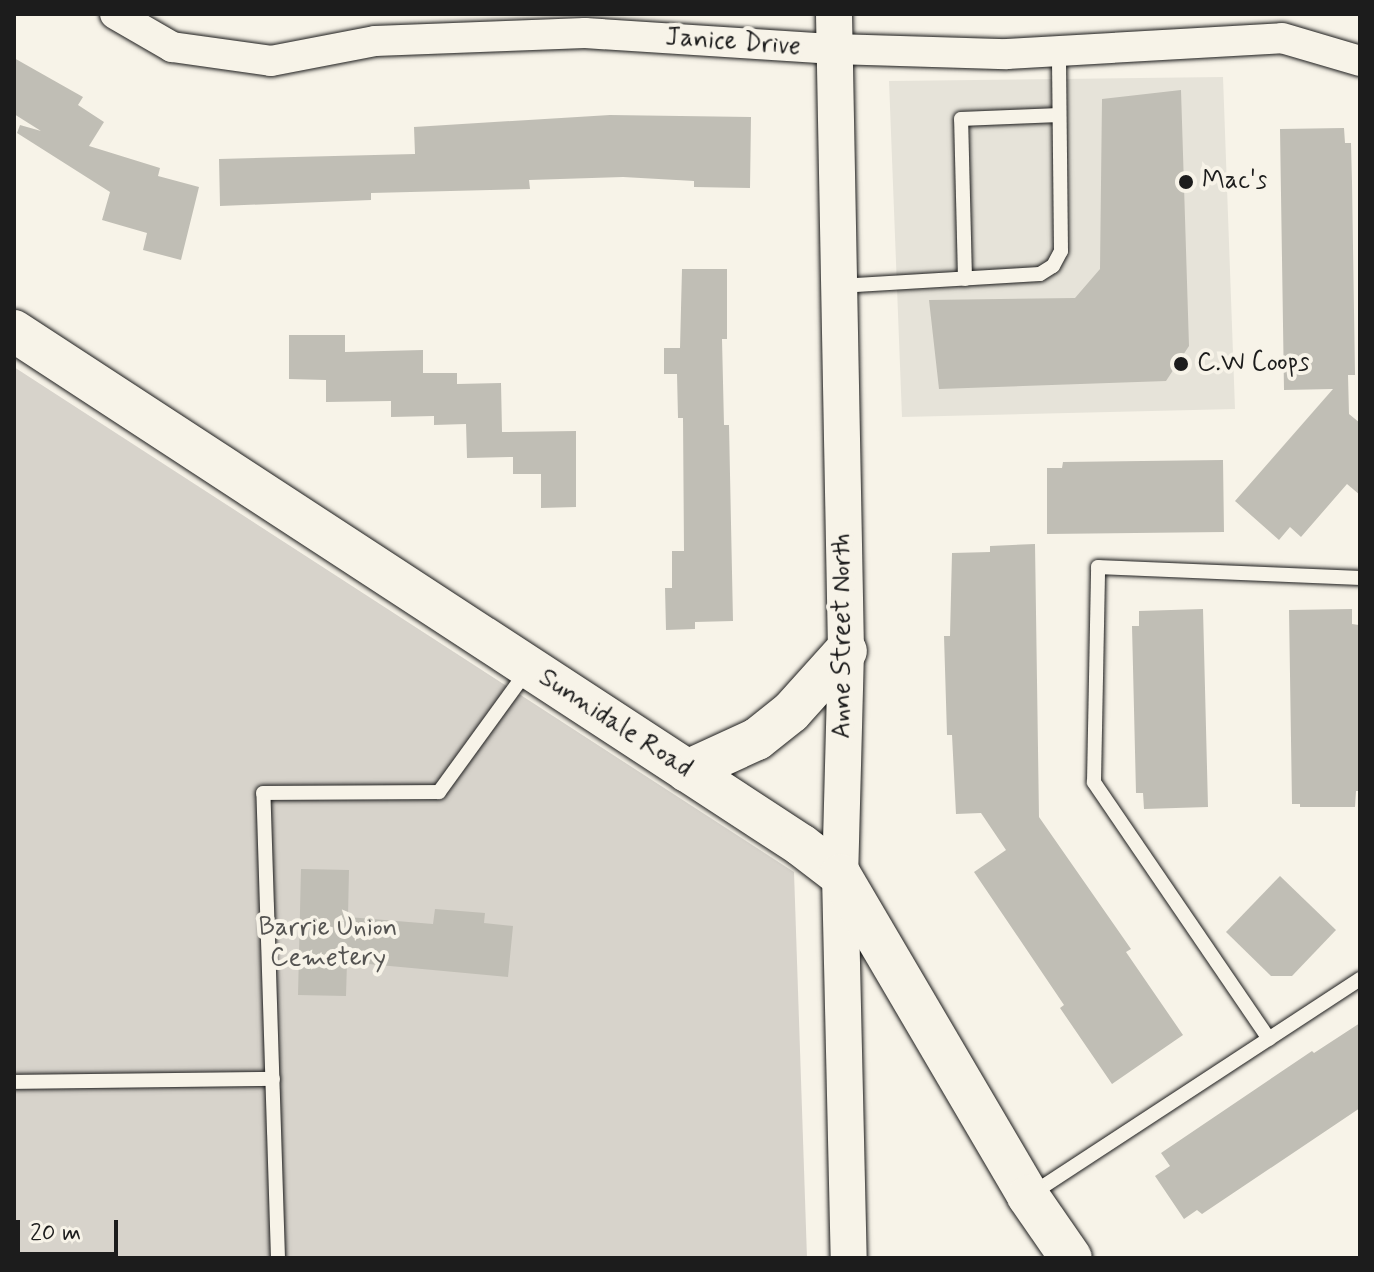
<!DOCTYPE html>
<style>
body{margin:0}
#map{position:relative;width:1374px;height:1272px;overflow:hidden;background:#f7f3e8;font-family:Mynerve,sans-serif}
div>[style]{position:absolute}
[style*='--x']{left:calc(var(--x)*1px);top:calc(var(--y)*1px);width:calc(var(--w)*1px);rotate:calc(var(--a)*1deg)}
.built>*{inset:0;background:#e6e3d9}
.green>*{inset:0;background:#d7d3cb}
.building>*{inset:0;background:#c0beb5}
.roads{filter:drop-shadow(0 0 2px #1c1c1c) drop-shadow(0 0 2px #1c1c1c)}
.service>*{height:14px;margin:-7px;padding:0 7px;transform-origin:7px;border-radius:7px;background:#f7f3e8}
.minor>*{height:30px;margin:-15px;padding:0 15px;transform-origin:15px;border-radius:15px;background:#f7f3e8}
.tertiary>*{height:36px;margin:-18px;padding:0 18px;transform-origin:18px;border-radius:18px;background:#f7f3e8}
.secondary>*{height:42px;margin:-21px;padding:0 21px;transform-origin:21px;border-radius:21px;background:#f7f3e8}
.dots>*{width:22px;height:22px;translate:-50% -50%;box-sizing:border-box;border:4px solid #f7f3e8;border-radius:50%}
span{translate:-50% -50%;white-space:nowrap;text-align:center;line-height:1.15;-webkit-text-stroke:8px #f7f3e8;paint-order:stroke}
.street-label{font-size:26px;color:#1c1c1c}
.poi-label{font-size:26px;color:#1c1c1c}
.left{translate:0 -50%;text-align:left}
.park-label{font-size:26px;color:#545351}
.frame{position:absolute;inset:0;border:16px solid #1c1c1c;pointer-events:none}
.scale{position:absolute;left:16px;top:1220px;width:102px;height:36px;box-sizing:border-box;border:4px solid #1c1c1c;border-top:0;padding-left:10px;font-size:24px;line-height:28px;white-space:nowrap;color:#1c1c1c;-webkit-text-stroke:6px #f7f3e8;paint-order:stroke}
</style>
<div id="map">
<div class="built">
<i style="clip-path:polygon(1223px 77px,1235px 409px,902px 417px,889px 81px)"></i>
</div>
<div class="green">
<i style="clip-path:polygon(14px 367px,794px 872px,807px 1258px,14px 1258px)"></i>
</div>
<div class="building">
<i style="clip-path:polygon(14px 58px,83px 97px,78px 105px,104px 122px,89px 146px,160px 168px,158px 176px,199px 187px,181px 260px,143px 250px,147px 233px,102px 220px,110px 192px,17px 133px,20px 125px,41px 131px,14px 114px)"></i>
<i style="clip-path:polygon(1181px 90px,1189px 346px,1166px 381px,939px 389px,929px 300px,1075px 298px,1100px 269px,1102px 99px)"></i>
<i style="clip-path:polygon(610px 115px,751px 117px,750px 188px,694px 187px,694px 181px,623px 177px,529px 180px,530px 189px,371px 193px,371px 200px,220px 206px,219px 159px,415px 154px,414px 127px)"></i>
<i style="clip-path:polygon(1344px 128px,1345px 143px,1351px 143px,1352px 182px,1355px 375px,1348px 375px,1349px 414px,1360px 423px,1360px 495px,1347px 484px,1301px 537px,1290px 527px,1279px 540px,1235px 501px,1333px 389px,1284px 390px,1280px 129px)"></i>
<i style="clip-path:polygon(682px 269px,727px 269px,727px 339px,722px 339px,724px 425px,729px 425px,733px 621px,695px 622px,695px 629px,666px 630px,665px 588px,672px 588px,672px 551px,684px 551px,683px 418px,678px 418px,677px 374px,664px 374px,664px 348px,680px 348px)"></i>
<i style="clip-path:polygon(289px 335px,345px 335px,345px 352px,423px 350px,423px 373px,457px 373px,457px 384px,501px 383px,502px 432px,576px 431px,576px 507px,541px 508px,541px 474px,513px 474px,513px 457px,467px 458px,466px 424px,434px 425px,434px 416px,391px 417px,391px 401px,326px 402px,326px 380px,289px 379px)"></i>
<i style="clip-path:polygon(1223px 460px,1224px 532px,1047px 534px,1047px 468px,1062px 468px,1063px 462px)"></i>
<i style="clip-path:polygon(1035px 544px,1039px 817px,1131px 949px,1126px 952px,1183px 1035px,1112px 1084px,1060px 1008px,1064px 1005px,974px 872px,1006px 850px,981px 813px,956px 814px,952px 735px,947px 735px,944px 636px,950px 636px,952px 553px,990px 552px,990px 546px)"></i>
<i style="clip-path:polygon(1203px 609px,1208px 807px,1144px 809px,1143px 793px,1136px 793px,1132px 626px,1139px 626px,1139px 611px)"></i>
<i style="clip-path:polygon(1352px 609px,1352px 624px,1359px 625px,1360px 791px,1356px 791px,1355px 807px,1300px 807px,1300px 804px,1292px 804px,1289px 610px)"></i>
<i style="clip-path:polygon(301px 869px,349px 870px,348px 917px,433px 924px,435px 909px,485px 913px,484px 923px,513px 926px,508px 977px,347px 962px,346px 996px,298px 995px)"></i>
<i style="clip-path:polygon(1280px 876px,1336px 930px,1292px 976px,1271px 976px,1226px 932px)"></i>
<i style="clip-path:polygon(1360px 1023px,1360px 1108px,1202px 1214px,1197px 1210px,1184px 1219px,1155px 1176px,1170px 1166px,1161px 1153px,1312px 1051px,1314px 1053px)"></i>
</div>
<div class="roads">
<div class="service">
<i style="--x:965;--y:279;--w:160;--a:-91.4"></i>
<i style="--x:961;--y:119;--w:98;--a:-2.3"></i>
<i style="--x:839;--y:286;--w:201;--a:-3.4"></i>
<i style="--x:1040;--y:274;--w:15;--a:-32"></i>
<i style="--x:1053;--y:266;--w:17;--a:-62"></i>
<i style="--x:1061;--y:251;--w:200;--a:-90.6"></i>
<i style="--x:1269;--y:1039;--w:311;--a:-124.3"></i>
<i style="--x:1094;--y:782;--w:215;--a:-88.9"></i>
<i style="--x:1098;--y:567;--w:262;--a:2.4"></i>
<i style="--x:14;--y:1082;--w:259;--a:-0.7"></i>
<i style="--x:1033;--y:1193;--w:391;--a:-33.2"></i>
<i style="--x:278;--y:1258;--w:465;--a:-91.8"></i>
<i style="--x:263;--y:793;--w:176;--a:-0.3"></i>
<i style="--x:439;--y:792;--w:150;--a:-54"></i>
</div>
<div class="minor">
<i style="--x:115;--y:14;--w:66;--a:30.1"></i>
<i style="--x:172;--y:47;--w:100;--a:8"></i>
<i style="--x:271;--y:61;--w:106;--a:-10.9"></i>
<i style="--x:375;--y:41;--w:210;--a:-2.2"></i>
<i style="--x:585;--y:33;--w:250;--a:3.7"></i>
<i style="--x:834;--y:49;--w:173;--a:1.7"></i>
<i style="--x:1007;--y:54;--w:275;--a:-3.3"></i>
<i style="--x:1282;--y:38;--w:81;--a:16.4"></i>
</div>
<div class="tertiary">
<i style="--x:834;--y:14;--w:637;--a:88.92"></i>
<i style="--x:846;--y:651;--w:224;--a:91.5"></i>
<i style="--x:840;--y:875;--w:383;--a:88.7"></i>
</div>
<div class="secondary">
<i style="--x:14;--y:331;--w:940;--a:33.15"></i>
<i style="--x:801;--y:845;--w:49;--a:37.6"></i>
<i style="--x:840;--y:875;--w:372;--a:59.6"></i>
<i style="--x:1028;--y:1196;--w:75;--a:55.3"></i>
<i style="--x:687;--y:771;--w:77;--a:-24.6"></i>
<i style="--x:757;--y:739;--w:43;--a:-38.5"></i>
<i style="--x:791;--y:712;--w:82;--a:-48"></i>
</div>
</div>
<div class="dots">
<i style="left:1186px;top:182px;background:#1c1c1c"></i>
<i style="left:1181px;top:364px;background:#1c1c1c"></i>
</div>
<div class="street-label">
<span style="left:733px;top:43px;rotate:4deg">Janice Drive</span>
<span style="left:843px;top:636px;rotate:-90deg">Anne Street North</span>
<span style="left:615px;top:724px;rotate:33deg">Sunnidale Road</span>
</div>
<div class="poi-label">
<span class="left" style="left:1202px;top:182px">Mac's</span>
<span class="left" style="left:1197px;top:364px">C.W Coops</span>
</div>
<div class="park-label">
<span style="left:328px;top:944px">Barrie Union<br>Cemetery</span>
</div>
<div class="frame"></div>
<div class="scale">20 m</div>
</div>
